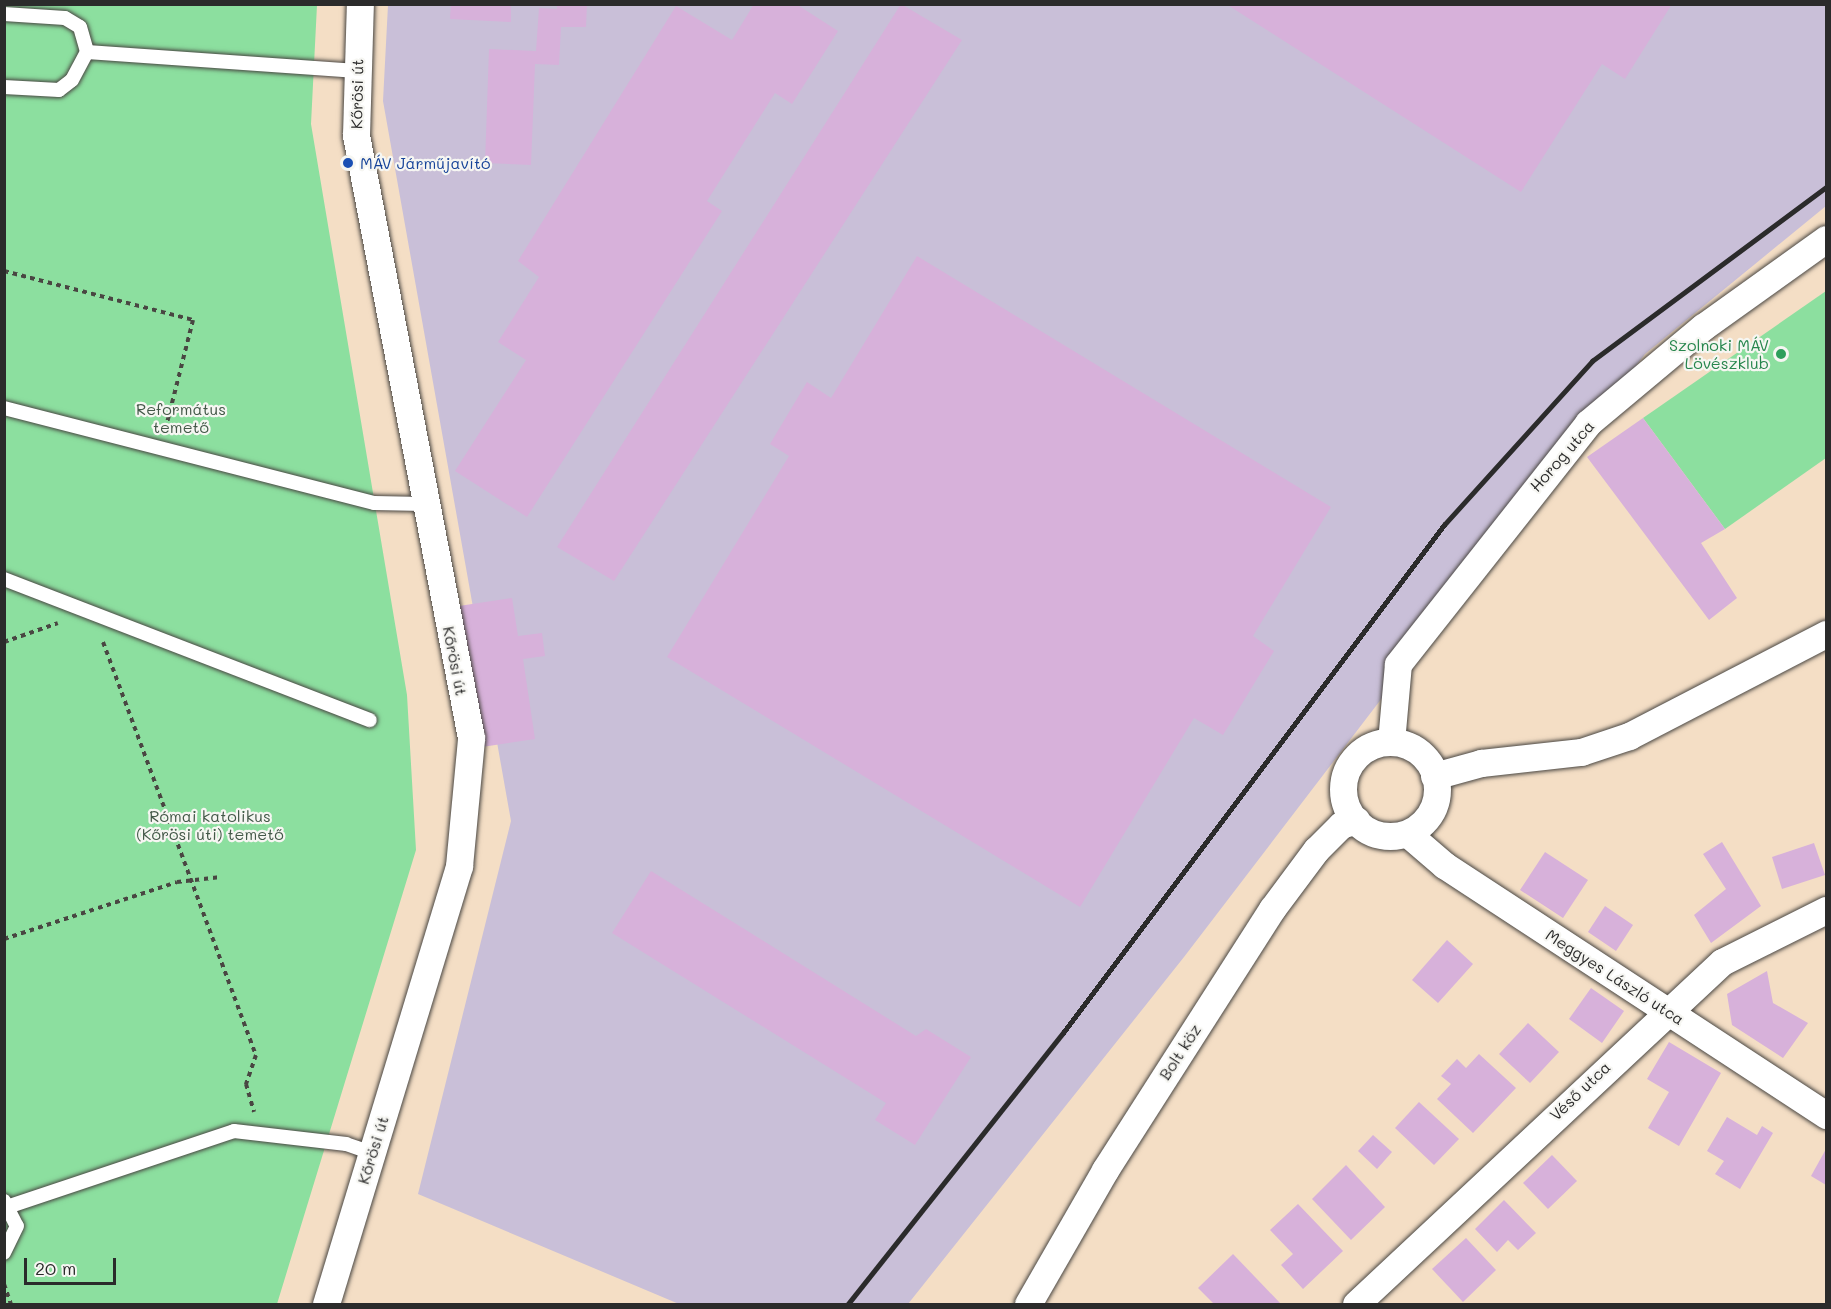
<!DOCTYPE html>
<meta charset="utf-8">
<style>
body{margin:0}
#map{position:relative;width:1831px;height:1309px;overflow:hidden;background:#f4dec5;font-family:Mali,sans-serif}
div>[style]{position:absolute}
[style*='--x']{left:calc(var(--x)*1px);top:calc(var(--y)*1px);width:calc(var(--w)*1px);rotate:calc(var(--a)*1deg)}
.industrial>*{inset:0;background:#c9bfd8}
.green>*{inset:0;background:#8cdf9f}
.building>*{inset:0;background:#d7b1da}
.path>*{height:4px;margin-top:-2px;transform-origin:0;background:repeating-linear-gradient(90deg,#494642 0 4.5px,transparent 0 9px)}
.roads{filter:drop-shadow(0 0 2px #494642) drop-shadow(0 0 2px #494642)}
.service>*{height:14px;margin:-7px;padding:0 7px;transform-origin:7px;border-radius:7px;background:#fff}
.minor>*{height:27px;margin:-13.5px;padding:0 13.5px;transform-origin:13.5px;border-radius:13.5px;background:#fff}
.minor>.ring{margin:-13.5px;padding:0;box-sizing:content-box;background:none;border:27px solid #fff;border-radius:50%}
.rail>*{height:4.5px;margin:-2.25px;padding:0 2.25px;transform-origin:2.25px;border-radius:2.25px;background:#2b2b2b}
.dots>*{width:16px;height:16px;translate:-50% -50%;box-sizing:border-box;border:3px solid #f6f6f2;border-radius:50%}
span{translate:-50% -50%;white-space:nowrap;text-align:center;line-height:1.15;-webkit-text-stroke:4.5px #f6f6f2;paint-order:stroke}
.street-label{font-size:16px;color:#2b2b2b}
.transit-label{font-size:16px;color:#164399}
.left{translate:0 -50%;text-align:left}
.leisure-label{font-size:16px;color:#27864d}
.right{translate:-100% -50%;text-align:right}
.park-label{font-size:16px;color:#435848}
.frame{position:absolute;inset:0;border:6px solid #2b2b2b;pointer-events:none}
.scale{position:absolute;left:24px;top:1258px;width:92px;height:27px;box-sizing:border-box;border:3px solid #2b2b2b;border-top:0;padding-left:8px;font-size:18px;line-height:21px;white-space:nowrap;color:#2b2b2b;-webkit-text-stroke:4px #f6f6f2;paint-order:stroke}
</style>
<div id="map">
<div class="industrial">
<i style="clip-path:polygon(388px 5px,1826px 5px,1826px 206px,1645px 354px,1184px 957px,908px 1304px,679px 1304px,418px 1194px,511px 821px,383px 101px)"></i>
</div>
<div class="green">
<i style="clip-path:polygon(5px 5px,317px 5px,311px 124px,407px 695px,416px 850px,277px 1304px,5px 1304px)"></i>
<i style="clip-path:polygon(1826px 291px,1826px 458px,1725px 529px,1643px 418px)"></i>
</div>
<div class="building">
<i style="clip-path:polygon(451px 4px,511px 4px,511px 22px,450px 19px)"></i>
<i style="clip-path:polygon(557px 4px,587px 4px,586px 27px,561px 27px,559px 65px,535px 64px,531px 165px,485px 163px,489px 49px,536px 51px,539px 8px,557px 9px)"></i>
<i style="clip-path:polygon(754px 4px,796px 4px,838px 31px,792px 104px,775px 93px,707px 201px,722px 211px,527px 517px,455px 471px,526px 360px,498px 342px,539px 277px,518px 261px,676px 6px,732px 40px)"></i>
<i style="clip-path:polygon(901px 4px,962px 40px,614px 581px,557px 547px)"></i>
<i style="clip-path:polygon(1226px 4px,1672px 4px,1625px 79px,1602px 64px,1521px 192px)"></i>
<i style="clip-path:polygon(917px 256px,1331px 507px,1253px 636px,1274px 651px,1223px 735px,1194px 718px,1080px 907px,667px 657px,789px 456px,770px 444px,807px 382px,831px 398px)"></i>
<i style="clip-path:polygon(1643px 418px,1725px 529px,1701px 543px,1737px 598px,1709px 620px,1587px 457px)"></i>
<i style="clip-path:polygon(512px 598px,518px 636px,542px 633px,545px 656px,523px 659px,535px 739px,482px 747px,459px 606px)"></i>
<i style="clip-path:polygon(1722px 842px,1761px 906px,1711px 943px,1694px 915px,1726px 889px,1703px 854px)"></i>
<i style="clip-path:polygon(1814px 843px,1825px 875px,1782px 889px,1772px 857px)"></i>
<i style="clip-path:polygon(1545px 852px,1588px 880px,1563px 918px,1520px 890px)"></i>
<i style="clip-path:polygon(651px 871px,916px 1036px,926px 1029px,971px 1057px,915px 1145px,875px 1120px,886px 1103px,612px 933px)"></i>
<i style="clip-path:polygon(1605px 906px,1633px 925px,1616px 951px,1588px 932px)"></i>
<i style="clip-path:polygon(1447px 940px,1473px 964px,1438px 1003px,1412px 980px)"></i>
<i style="clip-path:polygon(1767px 971px,1773px 1003px,1808px 1023px,1783px 1058px,1732px 1025px,1727px 994px)"></i>
<i style="clip-path:polygon(1591px 988px,1624px 1011px,1602px 1043px,1569px 1019px)"></i>
<i style="clip-path:polygon(1528px 1023px,1559px 1052px,1530px 1083px,1499px 1054px)"></i>
<i style="clip-path:polygon(1669px 1042px,1721px 1073px,1679px 1146px,1648px 1128px,1669px 1092px,1647px 1079px)"></i>
<i style="clip-path:polygon(1479px 1054px,1516px 1088px,1473px 1133px,1437px 1099px,1451px 1084px,1441px 1076px,1457px 1059px,1466px 1068px)"></i>
<i style="clip-path:polygon(1419px 1102px,1459px 1139px,1434px 1165px,1395px 1128px)"></i>
<i style="clip-path:polygon(1727px 1117px,1757px 1135px,1762px 1126px,1773px 1133px,1740px 1189px,1715px 1174px,1724px 1161px,1707px 1151px)"></i>
<i style="clip-path:polygon(1373px 1135px,1392px 1152px,1377px 1169px,1358px 1151px)"></i>
<i style="clip-path:polygon(1826px 1149px,1826px 1185px,1811px 1176px)"></i>
<i style="clip-path:polygon(1552px 1155px,1577px 1181px,1548px 1209px,1523px 1183px)"></i>
<i style="clip-path:polygon(1346px 1165px,1385px 1207px,1351px 1240px,1312px 1199px)"></i>
<i style="clip-path:polygon(1504px 1200px,1536px 1233px,1518px 1250px,1508px 1240px,1497px 1252px,1475px 1229px)"></i>
<i style="clip-path:polygon(1298px 1204px,1343px 1251px,1303px 1289px,1281px 1265px,1293px 1254px,1270px 1230px)"></i>
<i style="clip-path:polygon(1466px 1238px,1496px 1270px,1463px 1302px,1432px 1269px)"></i>
<i style="clip-path:polygon(1233px 1254px,1281px 1304px,1214px 1304px,1198px 1288px)"></i>
</div>
<div class="path">
<i style="--x:4;--y:271;--w:195;--a:14.5"></i>
<i style="--x:193;--y:320;--w:110;--a:104.2"></i>
<i style="--x:4;--y:642;--w:57;--a:-19.4"></i>
<i style="--x:103;--y:642;--w:440;--a:69.7"></i>
<i style="--x:256;--y:1055;--w:31;--a:109"></i>
<i style="--x:246;--y:1084;--w:29;--a:74"></i>
<i style="--x:4;--y:939;--w:182;--a:-18.2"></i>
<i style="--x:177;--y:882;--w:44;--a:-6.5"></i>
<i style="--x:4;--y:1284;--w:21;--a:71"></i>
</div>
<div class="roads">
<div class="service">
<i style="--x:4;--y:14;--w:61;--a:3.8"></i>
<i style="--x:65;--y:18;--w:17;--a:31"></i>
<i style="--x:80;--y:27;--w:26;--a:74"></i>
<i style="--x:4;--y:87;--w:55;--a:3.1"></i>
<i style="--x:59;--y:90;--w:16;--a:-38"></i>
<i style="--x:72;--y:80;--w:32;--a:-62"></i>
<i style="--x:87;--y:52;--w:271;--a:4"></i>
<i style="--x:4;--y:408;--w:382;--a:14.4"></i>
<i style="--x:374;--y:503;--w:50;--a:1.1"></i>
<i style="--x:4;--y:579;--w:392;--a:21.1"></i>
<i style="--x:4;--y:1201;--w:28;--a:63"></i>
<i style="--x:17;--y:1226;--w:30;--a:116"></i>
<i style="--x:10;--y:1206;--w:236;--a:-18.5"></i>
<i style="--x:234;--y:1131;--w:113;--a:6.6"></i>
<i style="--x:346;--y:1144;--w:28;--a:19"></i>
</div>
<div class="minor">
<i style="--x:1391;--y:742;--w:78;--a:-84.9"></i>
<i style="--x:1398;--y:664;--w:307;--a:-51.7"></i>
<i style="--x:1588;--y:423;--w:150;--a:-39.9"></i>
<i style="--x:1703;--y:327;--w:151;--a:-35.6"></i>
<i class="ring" style="left:1343px;top:742px;width:67px;height:67px"></i>
<i style="--x:1434;--y:776;--w:49;--a:-15.5"></i>
<i style="--x:1481;--y:763;--w:101;--a:-6.3"></i>
<i style="--x:1581;--y:752;--w:51;--a:-18.4"></i>
<i style="--x:1629;--y:736;--w:222;--a:-27.4"></i>
<i style="--x:1408;--y:834;--w:48;--a:40.7"></i>
<i style="--x:1444;--y:865;--w:457;--a:33.2"></i>
<i style="--x:326;--y:1304;--w:458;--a:-73.1"></i>
<i style="--x:459;--y:866;--w:129;--a:-84.6"></i>
<i style="--x:471;--y:738;--w:614;--a:-100.8"></i>
<i style="--x:356;--y:135;--w:131;--a:-88.3"></i>
<i style="--x:1028;--y:1304;--w:155;--a:-60.1"></i>
<i style="--x:1105;--y:1170;--w:310;--a:-57.4"></i>
<i style="--x:1272;--y:909;--w:74;--a:-53.3"></i>
<i style="--x:1316;--y:850;--w:35;--a:-45"></i>
<i style="--x:1341;--y:825;--w:16;--a:-18"></i>
<i style="--x:1356;--y:1304;--w:501;--a:-43.06"></i>
<i style="--x:1722;--y:962;--w:116;--a:-26.6"></i>
</div>
</div>
<div class="rail">
<i style="--x:848;--y:1304;--w:346;--a:-51.6"></i>
<i style="--x:1063;--y:1033;--w:635;--a:-53.13"></i>
<i style="--x:1444;--y:525;--w:221;--a:-47.9"></i>
<i style="--x:1592;--y:361;--w:292;--a:-36.6"></i>
</div>
<div class="dots">
<i style="left:348px;top:163px;background:#1a4fb4"></i>
<i style="left:1781px;top:354px;background:#2e9e5b"></i>
</div>
<div class="street-label">
<span style="left:357px;top:94px;rotate:-89deg">Kőrösi út</span>
<span style="left:1562px;top:456px;rotate:-49deg">Horog utca</span>
<span style="left:455px;top:661px;rotate:79deg">Kőrösi út</span>
<span style="left:1615px;top:977px;rotate:33deg">Meggyes László utca</span>
<span style="left:1180px;top:1052px;rotate:-57deg">Bolt köz</span>
<span style="left:1580px;top:1091px;rotate:-44deg">Véső utca</span>
<span style="left:373px;top:1150px;rotate:-73deg">Kőrösi út</span>
</div>
<div class="transit-label">
<span class="left" style="left:360px;top:163px">MÁV Járműjavító</span>
</div>
<div class="leisure-label">
<span class="right" style="left:1769px;top:354px">Szolnoki MÁV<br>Lövészklub</span>
</div>
<div class="park-label">
<span style="left:181px;top:418px">Református<br>temető</span>
<span style="left:210px;top:825px">Római katolikus<br>(Kőrösi úti) temető</span>
</div>
<div class="frame"></div>
<div class="scale">20 m</div>
</div>
